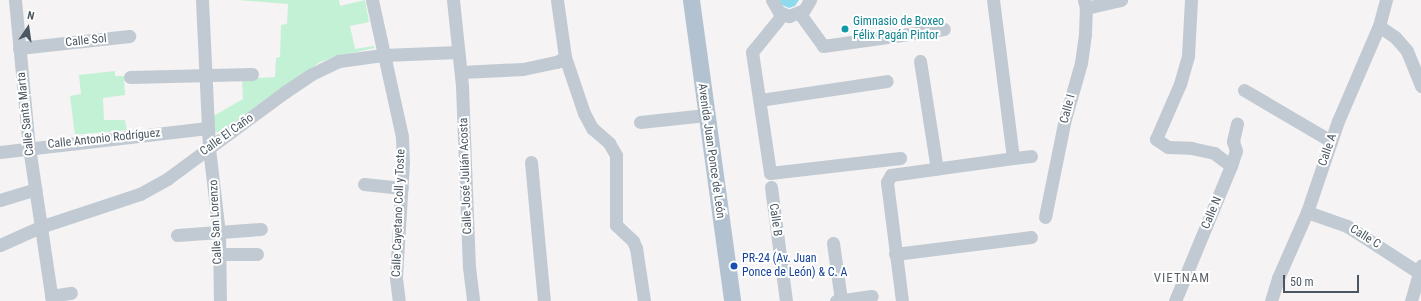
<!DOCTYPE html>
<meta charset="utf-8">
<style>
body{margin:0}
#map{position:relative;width:1421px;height:301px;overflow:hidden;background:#f5f3f3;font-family:"Roboto Condensed",sans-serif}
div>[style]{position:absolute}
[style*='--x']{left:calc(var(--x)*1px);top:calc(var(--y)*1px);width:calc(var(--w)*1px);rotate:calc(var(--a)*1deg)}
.green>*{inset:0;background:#c3f1d5}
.water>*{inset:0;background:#90daee}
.minor>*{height:13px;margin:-6.5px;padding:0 6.5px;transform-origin:6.5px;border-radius:6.5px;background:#c1cad2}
.major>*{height:17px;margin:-8.5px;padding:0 8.5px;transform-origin:8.5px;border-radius:8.5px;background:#b3c2d1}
.dots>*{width:11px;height:11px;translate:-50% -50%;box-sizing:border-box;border:2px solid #fff;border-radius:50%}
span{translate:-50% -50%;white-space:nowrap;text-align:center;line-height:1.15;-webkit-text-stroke:4px #fff;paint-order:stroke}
.culture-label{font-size:12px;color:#0d838f}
.left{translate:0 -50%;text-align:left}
.street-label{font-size:12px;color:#4a5661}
.transit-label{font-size:12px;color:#164399}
.neighbourhood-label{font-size:13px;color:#5f6368;letter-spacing:1px}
.north{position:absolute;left:8px;top:8px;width:40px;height:40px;-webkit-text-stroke:3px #fff;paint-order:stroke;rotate:13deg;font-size:11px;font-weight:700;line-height:16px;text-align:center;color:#4a5661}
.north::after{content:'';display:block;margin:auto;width:14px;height:18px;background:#4a5661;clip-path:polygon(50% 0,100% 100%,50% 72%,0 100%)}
.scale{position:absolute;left:1283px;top:275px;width:76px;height:18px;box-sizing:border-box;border:2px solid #4a5661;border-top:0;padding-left:5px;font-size:12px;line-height:14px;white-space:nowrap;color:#4a5661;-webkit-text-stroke:3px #fff;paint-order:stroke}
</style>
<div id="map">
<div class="green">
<i style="clip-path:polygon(239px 0,339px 0,340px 6px,365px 0,369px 22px,350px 26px,355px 49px,374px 46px,375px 48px,338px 56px,320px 62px,218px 133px,214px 131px,212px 117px,243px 99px,242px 79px,275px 77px,276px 58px,280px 57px,281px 25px,287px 24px,288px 4px)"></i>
<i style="clip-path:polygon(115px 71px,115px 76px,124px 76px,125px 95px,103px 98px,104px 120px,125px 120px,127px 130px,75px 135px,70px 96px,81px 94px,79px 75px)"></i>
</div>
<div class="water">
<i style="clip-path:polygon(779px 0,799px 0,795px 6px,789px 8px,782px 5px)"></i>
</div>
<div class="minor">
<i style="--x:15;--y:0;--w:148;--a:84.6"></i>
<i style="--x:29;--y:147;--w:156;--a:81.5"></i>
<i style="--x:202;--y:0;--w:148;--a:87.3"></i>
<i style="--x:209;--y:148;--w:86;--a:83.3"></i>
<i style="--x:219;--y:233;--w:68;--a:89.2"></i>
<i style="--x:372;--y:0;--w:140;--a:77.6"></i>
<i style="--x:402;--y:137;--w:25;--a:88"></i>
<i style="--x:403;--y:162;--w:116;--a:93.5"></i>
<i style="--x:396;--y:278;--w:23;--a:83"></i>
<i style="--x:453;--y:0;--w:86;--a:84"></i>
<i style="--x:462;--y:86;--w:181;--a:87.8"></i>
<i style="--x:469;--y:267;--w:34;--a:83"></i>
<i style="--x:557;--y:0;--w:58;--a:82"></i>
<i style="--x:565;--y:57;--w:59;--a:71.3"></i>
<i style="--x:584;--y:113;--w:17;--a:62"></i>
<i style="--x:592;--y:128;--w:23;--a:41"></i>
<i style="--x:609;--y:143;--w:14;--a:60"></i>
<i style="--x:616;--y:155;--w:70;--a:90"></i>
<i style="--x:616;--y:225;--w:23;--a:43"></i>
<i style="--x:633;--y:241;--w:8;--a:67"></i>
<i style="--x:636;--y:248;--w:54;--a:81.4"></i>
<i style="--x:772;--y:0;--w:14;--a:60"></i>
<i style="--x:779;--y:12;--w:11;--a:22"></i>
<i style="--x:789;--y:16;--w:16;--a:-22"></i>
<i style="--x:804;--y:10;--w:12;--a:-59"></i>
<i style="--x:1191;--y:0;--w:56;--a:93.1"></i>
<i style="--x:1188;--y:56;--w:29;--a:106"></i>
<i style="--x:1180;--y:84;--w:60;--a:113.6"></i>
<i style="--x:1156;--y:139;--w:14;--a:34"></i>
<i style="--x:1168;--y:147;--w:23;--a:2"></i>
<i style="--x:1191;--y:148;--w:24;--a:12"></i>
<i style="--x:1214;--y:153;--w:21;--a:37"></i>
<i style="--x:1086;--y:8;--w:36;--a:-13"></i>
<i style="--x:783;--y:14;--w:49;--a:129.2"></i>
<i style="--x:752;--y:52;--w:122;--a:81.5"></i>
<i style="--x:770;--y:173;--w:131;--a:-6.6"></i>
<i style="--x:800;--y:14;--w:39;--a:54"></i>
<i style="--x:823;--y:46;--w:122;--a:-8"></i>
<i style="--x:1379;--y:26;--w:19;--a:35"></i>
<i style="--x:1395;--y:37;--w:18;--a:49"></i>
<i style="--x:1407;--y:51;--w:38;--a:68"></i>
<i style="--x:19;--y:48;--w:111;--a:-6.2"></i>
<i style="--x:920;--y:61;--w:109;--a:81.1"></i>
<i style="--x:461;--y:72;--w:62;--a:-2.8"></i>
<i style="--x:523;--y:69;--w:35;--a:-12"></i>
<i style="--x:557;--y:62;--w:9;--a:-32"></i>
<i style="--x:130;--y:77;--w:122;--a:-1.4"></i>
<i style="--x:1244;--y:90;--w:101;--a:30.4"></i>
<i style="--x:760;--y:100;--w:128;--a:-8.5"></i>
<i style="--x:640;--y:122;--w:66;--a:-6.1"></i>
<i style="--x:0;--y:152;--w:209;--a:-6.6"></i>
<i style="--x:1013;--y:158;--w:18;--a:-6"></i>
<i style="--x:531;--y:162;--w:140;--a:84.7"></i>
<i style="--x:364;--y:184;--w:38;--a:6"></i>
<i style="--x:771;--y:187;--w:115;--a:82.5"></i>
<i style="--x:0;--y:200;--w:37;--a:-17"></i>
<i style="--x:1307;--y:212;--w:42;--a:19.3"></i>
<i style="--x:1347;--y:226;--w:85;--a:32.9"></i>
<i style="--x:1045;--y:217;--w:100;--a:-78.5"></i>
<i style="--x:1065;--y:119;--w:58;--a:-74.1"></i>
<i style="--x:1081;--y:63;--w:30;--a:-82"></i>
<i style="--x:1085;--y:33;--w:25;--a:-88"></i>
<i style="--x:1086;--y:8;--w:8;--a:-104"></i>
<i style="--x:177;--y:235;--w:84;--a:-4.1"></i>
<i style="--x:833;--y:243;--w:58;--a:82"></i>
<i style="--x:0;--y:245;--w:44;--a:-24.2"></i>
<i style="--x:40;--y:227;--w:105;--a:-18.3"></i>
<i style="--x:140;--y:194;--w:31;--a:-29"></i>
<i style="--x:167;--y:179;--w:147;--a:-36.4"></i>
<i style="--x:285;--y:92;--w:32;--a:-34"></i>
<i style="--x:312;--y:74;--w:30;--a:-26"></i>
<i style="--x:339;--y:61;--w:44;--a:-7.8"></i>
<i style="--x:383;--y:55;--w:75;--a:-2.3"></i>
<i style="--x:218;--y:254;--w:39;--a:0"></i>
<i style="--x:895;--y:254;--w:137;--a:-7.1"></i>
<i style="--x:51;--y:296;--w:20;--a:-9"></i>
<i style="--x:836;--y:301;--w:36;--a:-8"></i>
<i style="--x:902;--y:301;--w:120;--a:-97.2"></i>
<i style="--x:887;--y:182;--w:8;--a:-60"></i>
<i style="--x:891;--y:175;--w:123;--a:-7.9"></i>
<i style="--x:1013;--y:158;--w:159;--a:-97.2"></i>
<i style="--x:1175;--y:301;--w:146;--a:-67.5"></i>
<i style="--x:1231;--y:166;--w:16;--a:-72"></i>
<i style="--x:1236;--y:151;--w:10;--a:-107"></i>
<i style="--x:1233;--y:141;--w:18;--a:-77"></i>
<i style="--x:1271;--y:301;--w:24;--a:-73"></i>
<i style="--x:1278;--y:278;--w:72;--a:-66.3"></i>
<i style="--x:1307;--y:212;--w:96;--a:-71.2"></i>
<i style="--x:1338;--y:121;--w:103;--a:-66.7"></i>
<i style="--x:1379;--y:26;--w:27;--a:-75"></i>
<i style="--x:1411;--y:301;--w:37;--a:-74"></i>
</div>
<div class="major">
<i style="--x:691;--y:0;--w:304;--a:82.2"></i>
</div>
<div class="dots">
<i style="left:845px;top:29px;background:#0f9aa8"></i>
<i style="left:734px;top:266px;background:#1a4fb4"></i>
</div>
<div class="culture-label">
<span class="left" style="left:853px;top:29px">Gimnasio de Boxeo<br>Félix Pagán Pintor</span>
</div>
<div class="street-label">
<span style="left:86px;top:41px;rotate:-6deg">Calle Sol</span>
<span style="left:1068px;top:109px;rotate:-75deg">Calle I</span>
<span style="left:26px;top:114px;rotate:-96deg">Calle Santa Marta</span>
<span style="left:227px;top:135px;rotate:-36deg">Calle El Caño</span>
<span style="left:104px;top:139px;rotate:-6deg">Calle Antonio Rodríguez</span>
<span style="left:1328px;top:150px;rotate:-71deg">Calle A</span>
<span style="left:711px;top:151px;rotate:82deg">Avenida Juan Ponce de León</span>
<span style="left:466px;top:176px;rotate:-92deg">Calle José Julián Acosta</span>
<span style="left:399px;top:213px;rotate:-88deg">Calle Cayetano Coll y Toste</span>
<span style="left:1212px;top:213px;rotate:-67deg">Calle N</span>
<span style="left:775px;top:220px;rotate:82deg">Calle B</span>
<span style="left:216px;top:222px;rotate:-93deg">Calle San Lorenzo</span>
<span style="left:1365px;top:237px;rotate:32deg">Calle C</span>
</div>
<div class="transit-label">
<span class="left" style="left:742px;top:266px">PR-24 (Av. Juan<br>Ponce de León) &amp; C. A</span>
</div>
<div class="neighbourhood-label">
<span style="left:1182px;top:278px">VIETNAM</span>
</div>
<div class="north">N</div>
<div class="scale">50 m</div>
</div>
